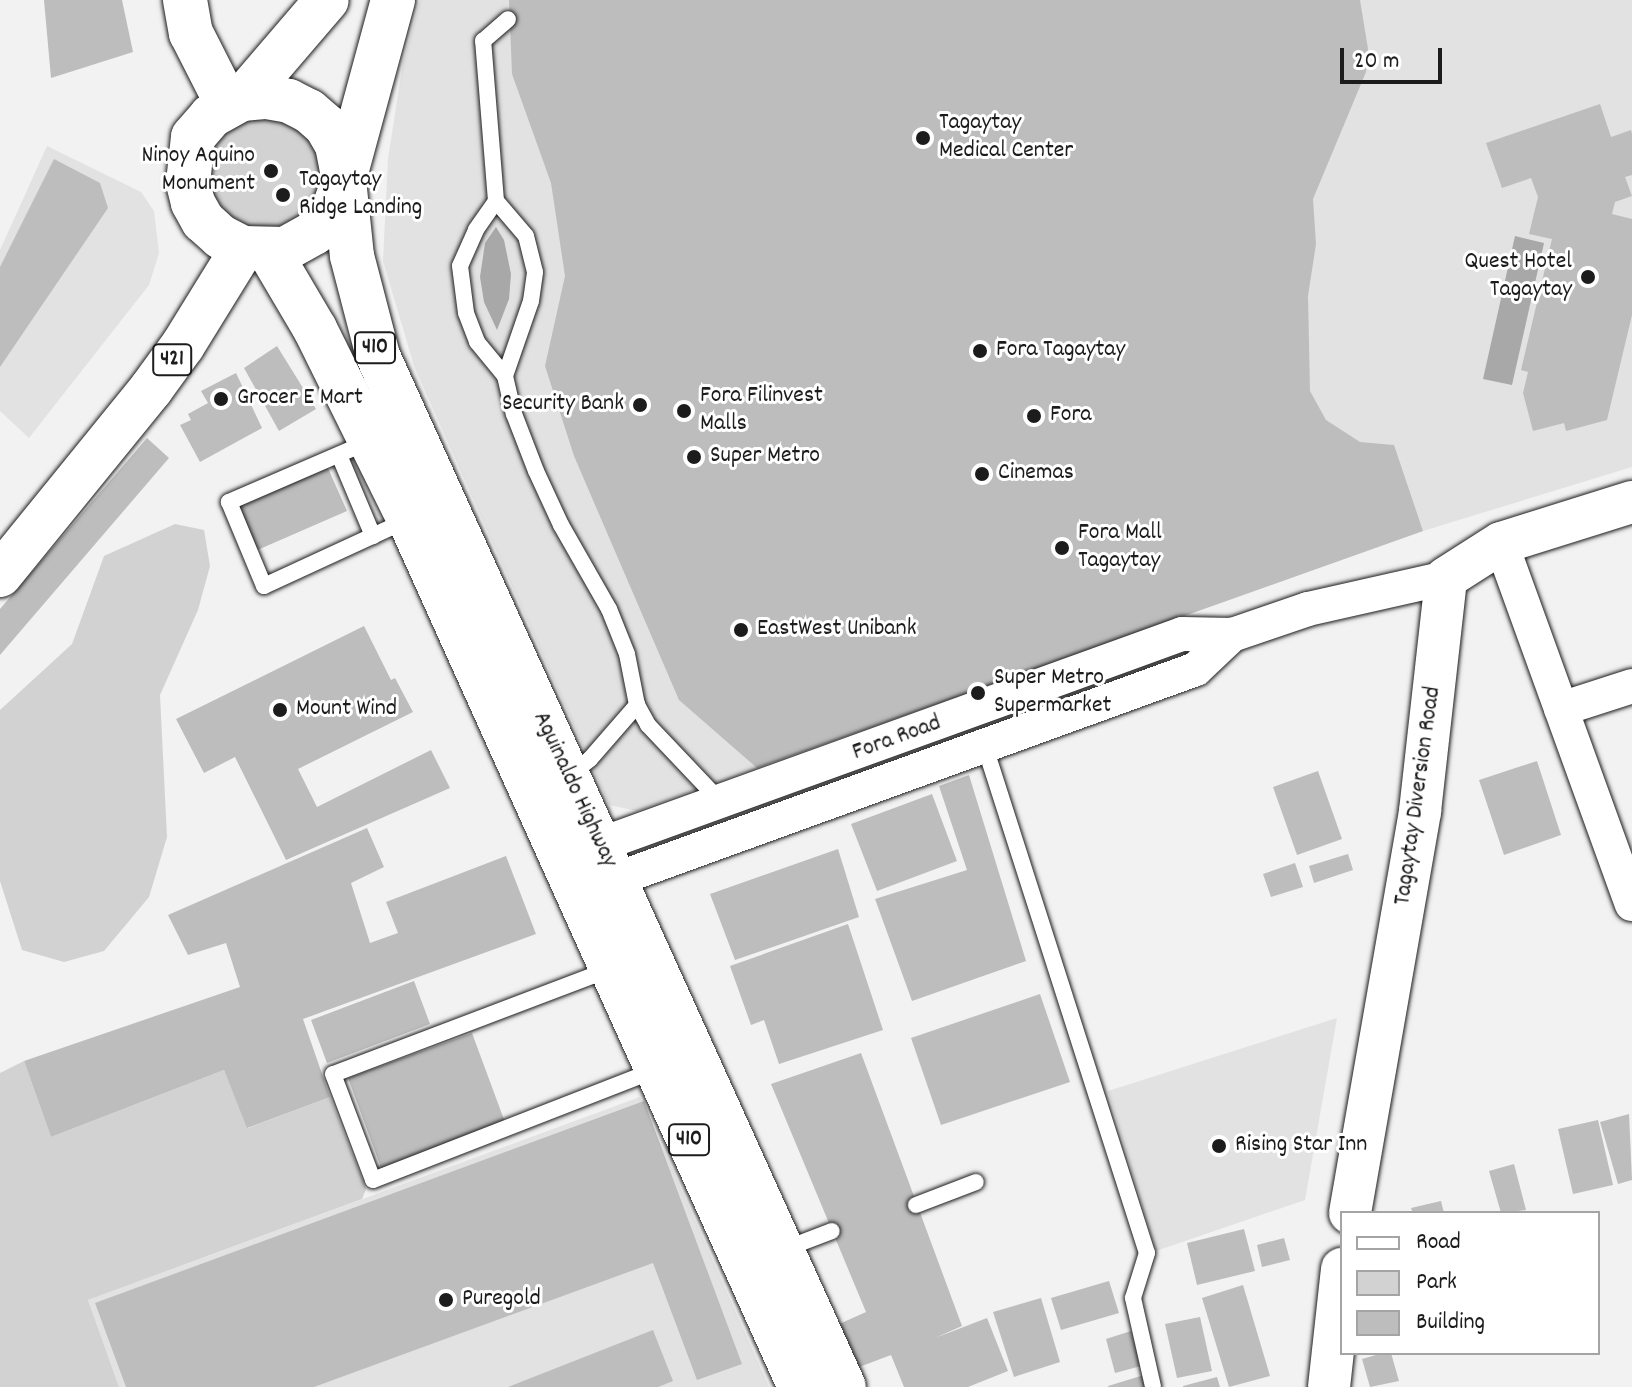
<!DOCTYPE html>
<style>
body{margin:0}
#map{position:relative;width:1632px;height:1387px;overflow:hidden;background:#f2f2f2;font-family:Dekko,sans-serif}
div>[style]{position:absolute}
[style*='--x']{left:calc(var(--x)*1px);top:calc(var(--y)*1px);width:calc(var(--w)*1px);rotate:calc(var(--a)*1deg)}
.built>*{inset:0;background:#e2e2e2}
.green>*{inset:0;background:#d2d2d2}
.water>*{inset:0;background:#a8a8a8}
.building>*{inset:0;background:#bdbdbd}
.roads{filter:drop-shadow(0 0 2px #1c1c1c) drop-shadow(0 0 2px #1c1c1c)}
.service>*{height:16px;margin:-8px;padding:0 8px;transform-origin:8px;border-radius:8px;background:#fff}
.minor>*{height:34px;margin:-17px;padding:0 17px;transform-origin:17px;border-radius:17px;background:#fff}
.tertiary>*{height:42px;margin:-21px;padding:0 21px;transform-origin:21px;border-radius:21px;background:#fff}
.secondary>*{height:44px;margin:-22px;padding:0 22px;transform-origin:22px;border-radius:22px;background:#fff}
.primary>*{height:44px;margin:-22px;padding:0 22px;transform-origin:22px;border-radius:22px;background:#fff}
.dots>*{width:22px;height:22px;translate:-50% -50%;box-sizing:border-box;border:4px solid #fff;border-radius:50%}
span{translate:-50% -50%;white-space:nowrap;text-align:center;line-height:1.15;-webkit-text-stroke:6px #fff;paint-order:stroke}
.shield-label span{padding:2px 6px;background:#fff;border:2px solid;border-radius:6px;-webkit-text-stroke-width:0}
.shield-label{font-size:22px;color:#1c1c1c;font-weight:700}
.poi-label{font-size:24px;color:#1c1c1c}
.left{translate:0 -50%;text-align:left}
.right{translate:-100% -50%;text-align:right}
.street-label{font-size:24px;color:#1c1c1c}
.legend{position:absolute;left:1340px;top:1211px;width:260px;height:144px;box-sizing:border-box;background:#fff;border:2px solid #a4a4a4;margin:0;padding:10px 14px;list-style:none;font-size:24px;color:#1c1c1c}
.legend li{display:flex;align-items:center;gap:16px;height:40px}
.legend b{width:40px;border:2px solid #a4a4a4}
.scale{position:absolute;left:1340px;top:48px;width:102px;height:36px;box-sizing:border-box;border:4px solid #1c1c1c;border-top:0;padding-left:10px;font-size:24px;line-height:28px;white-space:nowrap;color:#1c1c1c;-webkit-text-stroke:6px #fff;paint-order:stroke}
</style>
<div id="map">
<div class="built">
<i style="clip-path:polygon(420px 0,1632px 0,1632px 467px,1423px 531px,637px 811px,609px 805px,414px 366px,383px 261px,388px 159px,403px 62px)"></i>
<i style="clip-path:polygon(47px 146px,141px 192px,154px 211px,159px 253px,149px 285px,29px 438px,0 411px,0 250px)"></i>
<i style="clip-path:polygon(1337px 1018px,1305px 1200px,1156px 1251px,1108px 1091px)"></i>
<i style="clip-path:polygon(640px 1097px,769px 1387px,119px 1387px,88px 1300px)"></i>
</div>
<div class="green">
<i style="clip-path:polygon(253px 117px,291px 121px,319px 147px,325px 185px,305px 218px,269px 232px,233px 222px,211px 192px,211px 154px,220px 138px,234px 125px)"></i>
<i style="clip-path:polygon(175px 524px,204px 530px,210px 566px,198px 610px,160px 695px,167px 837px,149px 897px,104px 951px,64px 962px,22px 950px,0 881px,0 710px,72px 644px,104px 556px)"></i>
<i style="clip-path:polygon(24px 1061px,51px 1137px,224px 1070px,248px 1128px,330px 1097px,366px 1189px,362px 1199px,88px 1300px,119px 1387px,0 1387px,0 1073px)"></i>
</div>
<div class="water">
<i style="clip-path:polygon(496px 227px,504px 240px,511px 274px,509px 299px,497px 330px,484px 302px,480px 277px,485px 243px)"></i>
<i style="clip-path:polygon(1515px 236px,1544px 243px,1512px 385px,1483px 379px)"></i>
</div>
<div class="building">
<i style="clip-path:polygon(44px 0,122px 0,133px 52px,51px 78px)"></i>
<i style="clip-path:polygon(509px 0,1360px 0,1368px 49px,1366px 72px,1313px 199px,1316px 244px,1308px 296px,1310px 391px,1326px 420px,1360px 442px,1394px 445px,1423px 531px,757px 768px,679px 700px,574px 456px,545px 366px,565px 276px,551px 183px,512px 74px)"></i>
<i style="clip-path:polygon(1600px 104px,1611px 137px,1631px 130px,1632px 134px,1632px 175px,1625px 177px,1632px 196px,1615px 202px,1612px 214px,1632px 219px,1632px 315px,1607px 420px,1566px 431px,1564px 423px,1533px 431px,1523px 393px,1528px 372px,1521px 370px,1552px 239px,1529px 234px,1538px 197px,1531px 178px,1502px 188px,1486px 143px)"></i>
<i style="clip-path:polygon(54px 159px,100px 183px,108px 208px,0 367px,0 267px)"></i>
<i style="clip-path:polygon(277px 346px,316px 409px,279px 431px,244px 368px)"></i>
<i style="clip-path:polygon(236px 373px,262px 428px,200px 462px,180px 425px,191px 420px,188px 414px,208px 403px,201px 391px)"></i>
<i style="clip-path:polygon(147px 438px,169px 458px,0 655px,0 609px)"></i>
<i style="clip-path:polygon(327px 466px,347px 511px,253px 552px,233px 506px)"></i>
<i style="clip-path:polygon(364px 626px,391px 680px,395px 678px,413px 712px,298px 769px,317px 807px,431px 750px,450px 788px,286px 860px,235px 757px,204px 773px,176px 719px)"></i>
<i style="clip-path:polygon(1537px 761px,1561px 835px,1504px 855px,1479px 780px)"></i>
<i style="clip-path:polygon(1318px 771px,1342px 839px,1297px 855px,1273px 787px)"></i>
<i style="clip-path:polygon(969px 775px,1026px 961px,912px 1001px,875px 899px,967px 870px,939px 786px)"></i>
<i style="clip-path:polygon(932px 794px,957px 861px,877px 891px,851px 824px)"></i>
<i style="clip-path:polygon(367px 828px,384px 867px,351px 883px,370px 943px,398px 933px,386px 902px,506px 856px,536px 934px,303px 1019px,330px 1097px,247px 1128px,224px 1070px,51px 1137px,24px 1061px,240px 987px,226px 943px,188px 955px,168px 915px)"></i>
<i style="clip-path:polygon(838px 849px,859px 917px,735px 960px,710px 894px)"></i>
<i style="clip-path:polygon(1348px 854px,1353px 870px,1314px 883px,1309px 866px)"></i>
<i style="clip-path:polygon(1295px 863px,1303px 887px,1271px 897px,1263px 874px)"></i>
<i style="clip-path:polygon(848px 924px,883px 1030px,779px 1064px,764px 1020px,751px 1025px,730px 966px)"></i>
<i style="clip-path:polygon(414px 981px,430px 1024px,327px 1063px,311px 1020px)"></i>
<i style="clip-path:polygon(1040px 994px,1070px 1082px,941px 1125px,911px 1038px)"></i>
<i style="clip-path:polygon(472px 1033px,506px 1125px,382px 1170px,348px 1078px)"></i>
<i style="clip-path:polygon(861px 1053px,962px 1326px,935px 1338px,987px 1318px,1008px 1371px,968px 1387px,904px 1387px,891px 1355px,854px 1369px,837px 1325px,866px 1312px,771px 1084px)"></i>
<i style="clip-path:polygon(644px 1101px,742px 1364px,697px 1380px,653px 1263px,314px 1387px,126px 1387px,95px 1303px)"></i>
<i style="clip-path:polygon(1629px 1114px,1632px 1180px,1618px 1184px,1600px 1122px)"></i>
<i style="clip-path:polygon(1598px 1120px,1613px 1185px,1573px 1194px,1558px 1129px)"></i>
<i style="clip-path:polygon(1514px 1164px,1526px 1210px,1501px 1213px,1489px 1171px)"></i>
<i style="clip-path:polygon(1441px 1201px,1444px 1213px,1413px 1213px,1411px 1208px)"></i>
<i style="clip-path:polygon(1244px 1229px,1255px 1271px,1197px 1285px,1187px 1243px)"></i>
<i style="clip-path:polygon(1284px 1238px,1290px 1260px,1262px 1267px,1257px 1245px)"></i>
<i style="clip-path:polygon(1109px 1281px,1119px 1313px,1061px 1330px,1051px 1298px)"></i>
<i style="clip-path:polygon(1243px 1285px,1270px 1376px,1229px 1387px,1202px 1298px)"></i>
<i style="clip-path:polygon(1041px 1298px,1060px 1362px,1014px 1377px,993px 1312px)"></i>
<i style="clip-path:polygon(1200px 1317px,1212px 1371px,1177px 1378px,1165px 1324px)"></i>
<i style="clip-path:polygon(653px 1330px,673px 1381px,658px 1387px,508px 1387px)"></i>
<i style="clip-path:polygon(1131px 1331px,1141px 1366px,1115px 1373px,1106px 1339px)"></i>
<i style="clip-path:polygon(1383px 1353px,1391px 1353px,1399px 1381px,1370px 1387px,1362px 1359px)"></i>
<i style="clip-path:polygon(1144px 1375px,1147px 1387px,1108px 1387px,1108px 1386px)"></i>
<i style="clip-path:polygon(1217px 1377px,1220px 1387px,1183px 1387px,1183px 1386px)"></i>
</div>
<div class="roads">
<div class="service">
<i style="--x:496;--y:201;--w:35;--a:125"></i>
<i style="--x:476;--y:230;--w:39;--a:114"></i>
<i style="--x:460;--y:266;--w:47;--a:82.7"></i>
<i style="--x:466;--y:313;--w:31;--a:69"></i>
<i style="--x:477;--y:342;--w:44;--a:50.5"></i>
<i style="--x:505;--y:376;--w:39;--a:77"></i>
<i style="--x:514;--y:414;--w:61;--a:68.9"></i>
<i style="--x:536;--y:471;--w:60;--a:65.2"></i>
<i style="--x:561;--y:525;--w:97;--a:60.3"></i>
<i style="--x:609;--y:609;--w:48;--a:68.2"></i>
<i style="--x:627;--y:654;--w:52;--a:78.9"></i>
<i style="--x:637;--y:705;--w:23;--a:61"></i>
<i style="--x:648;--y:725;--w:105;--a:46.5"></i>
<i style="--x:505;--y:376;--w:79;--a:-70.9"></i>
<i style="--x:531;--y:301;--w:29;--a:-82"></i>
<i style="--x:535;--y:272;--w:37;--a:-104"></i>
<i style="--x:526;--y:236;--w:46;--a:-130.6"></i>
<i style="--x:496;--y:201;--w:161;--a:-94.6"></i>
<i style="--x:483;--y:41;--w:33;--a:-41"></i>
<i style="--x:370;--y:441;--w:154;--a:156.6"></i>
<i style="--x:229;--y:502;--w:91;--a:67.4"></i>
<i style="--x:264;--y:586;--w:160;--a:-24.8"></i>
<i style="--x:339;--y:455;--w:88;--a:67.2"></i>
<i style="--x:985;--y:747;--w:531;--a:72.25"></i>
<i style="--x:1147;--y:1253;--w:47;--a:107.3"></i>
<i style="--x:1133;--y:1298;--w:91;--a:77.3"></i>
<i style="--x:569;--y:776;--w:27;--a:-39"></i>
<i style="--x:590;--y:759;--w:72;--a:-49"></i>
<i style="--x:610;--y:969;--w:296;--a:159.2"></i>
<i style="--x:333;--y:1074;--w:113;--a:69.3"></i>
<i style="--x:373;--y:1180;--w:303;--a:-21.3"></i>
<i style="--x:916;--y:1205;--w:64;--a:-21"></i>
<i style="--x:785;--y:1249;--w:50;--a:-21"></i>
</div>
<div class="minor">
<i style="--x:1501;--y:543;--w:384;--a:70.1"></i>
<i style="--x:1561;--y:709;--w:75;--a:-17.9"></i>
<i style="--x:577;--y:853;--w:643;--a:-19.9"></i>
<i style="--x:1182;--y:634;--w:50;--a:1.1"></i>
<i style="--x:1232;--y:635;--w:80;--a:-18.9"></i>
<i style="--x:1308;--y:609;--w:141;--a:-12.7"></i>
<i style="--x:592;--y:888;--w:642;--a:-19.93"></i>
<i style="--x:1196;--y:669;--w:50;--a:-43.4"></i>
</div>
<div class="tertiary">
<i style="--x:1350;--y:1213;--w:408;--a:-80.1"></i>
<i style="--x:1420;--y:811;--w:234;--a:-83.6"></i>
<i style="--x:1446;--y:578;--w:65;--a:-32.5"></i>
<i style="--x:1501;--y:543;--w:137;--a:-17.4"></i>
<i style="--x:1329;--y:1387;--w:119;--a:-83.7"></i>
</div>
<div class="secondary">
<i style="--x:185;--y:0;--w:34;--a:80"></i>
<i style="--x:191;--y:33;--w:82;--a:63.1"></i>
</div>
<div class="primary">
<i style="--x:393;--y:0;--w:187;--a:105.2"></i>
<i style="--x:344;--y:180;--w:30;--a:110"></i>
<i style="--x:334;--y:208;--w:32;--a:129"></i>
<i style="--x:314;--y:233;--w:33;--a:151"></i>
<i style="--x:285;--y:249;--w:42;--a:-178.6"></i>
<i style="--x:243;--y:248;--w:25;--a:-153"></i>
<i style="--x:221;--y:237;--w:24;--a:-138"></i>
<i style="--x:203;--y:221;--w:21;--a:-119"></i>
<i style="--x:193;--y:203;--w:21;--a:-104"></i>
<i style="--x:188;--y:183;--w:46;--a:-83.8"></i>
<i style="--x:193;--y:137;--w:28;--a:-49"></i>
<i style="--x:211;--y:116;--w:35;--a:-29"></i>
<i style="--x:242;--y:99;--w:25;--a:-5"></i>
<i style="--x:267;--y:97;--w:22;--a:10"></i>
<i style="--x:289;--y:101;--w:22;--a:27"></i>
<i style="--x:309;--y:111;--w:23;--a:41"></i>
<i style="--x:326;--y:126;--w:22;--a:60"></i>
<i style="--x:337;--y:145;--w:36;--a:79"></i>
<i style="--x:344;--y:180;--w:76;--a:84"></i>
<i style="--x:352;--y:256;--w:103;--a:75.4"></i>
<i style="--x:378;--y:356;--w:1131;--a:65.68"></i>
<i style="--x:242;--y:99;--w:130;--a:-49.4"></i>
<i style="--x:269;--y:251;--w:91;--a:59.5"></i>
<i style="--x:315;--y:329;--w:212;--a:63.7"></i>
<i style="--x:409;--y:519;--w:952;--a:65.75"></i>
<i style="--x:0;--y:575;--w:240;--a:-50.9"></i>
<i style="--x:151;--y:389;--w:54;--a:-54"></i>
<i style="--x:183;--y:345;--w:114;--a:-58.3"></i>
</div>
</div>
<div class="dots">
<i style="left:923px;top:138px;background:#1c1c1c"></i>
<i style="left:271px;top:171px;background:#1c1c1c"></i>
<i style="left:283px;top:195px;background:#1c1c1c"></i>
<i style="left:1588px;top:277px;background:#1c1c1c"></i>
<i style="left:980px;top:351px;background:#1c1c1c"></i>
<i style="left:221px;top:399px;background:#1c1c1c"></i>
<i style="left:640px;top:405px;background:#1c1c1c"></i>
<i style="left:684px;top:411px;background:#1c1c1c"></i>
<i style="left:1034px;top:416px;background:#1c1c1c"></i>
<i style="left:694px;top:457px;background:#1c1c1c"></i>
<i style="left:982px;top:474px;background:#1c1c1c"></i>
<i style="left:1062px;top:548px;background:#1c1c1c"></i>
<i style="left:741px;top:630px;background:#1c1c1c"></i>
<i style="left:978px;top:693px;background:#1c1c1c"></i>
<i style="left:280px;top:710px;background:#1c1c1c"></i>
<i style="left:1219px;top:1146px;background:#1c1c1c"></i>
<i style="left:446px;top:1300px;background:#1c1c1c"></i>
</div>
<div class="shield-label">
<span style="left:375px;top:348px">410</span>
<span style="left:172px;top:360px">421</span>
<span style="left:689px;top:1140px">410</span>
</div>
<div class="poi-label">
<span class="left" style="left:939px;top:138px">Tagaytay<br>Medical Center</span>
<span class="right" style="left:255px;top:171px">Ninoy Aquino<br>Monument</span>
<span class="left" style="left:299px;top:195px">Tagaytay<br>Ridge Landing</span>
<span class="right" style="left:1572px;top:277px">Quest Hotel<br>Tagaytay</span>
<span class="left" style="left:996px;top:351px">Fora Tagaytay</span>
<span class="left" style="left:700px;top:411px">Fora Filinvest<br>Malls</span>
<span class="left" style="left:237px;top:399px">Grocer E Mart</span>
<span class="right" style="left:624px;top:405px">Security Bank</span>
<span class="left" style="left:1050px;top:416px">Fora</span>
<span class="left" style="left:710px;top:457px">Super Metro</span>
<span class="left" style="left:998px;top:474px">Cinemas</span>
<span class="left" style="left:1078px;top:548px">Fora Mall<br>Tagaytay</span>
<span class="left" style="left:757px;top:630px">EastWest Unibank</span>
<span class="left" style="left:994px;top:693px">Super Metro<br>Supermarket</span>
<span class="left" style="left:296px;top:710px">Mount Wind</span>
<span class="left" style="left:1235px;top:1146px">Rising Star Inn</span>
<span class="left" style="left:462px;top:1300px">Puregold</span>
</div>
<div class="street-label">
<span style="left:897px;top:739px;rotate:-20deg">Fora Road</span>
<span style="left:574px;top:790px;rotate:65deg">Aguinaldo Highway</span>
<span style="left:1419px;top:796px;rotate:-82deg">Tagaytay Diversion Road</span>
</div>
<ul class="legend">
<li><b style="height:10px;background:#fff"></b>Road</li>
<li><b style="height:22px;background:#d2d2d2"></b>Park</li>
<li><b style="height:22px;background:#bdbdbd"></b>Building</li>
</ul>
<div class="scale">20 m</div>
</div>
